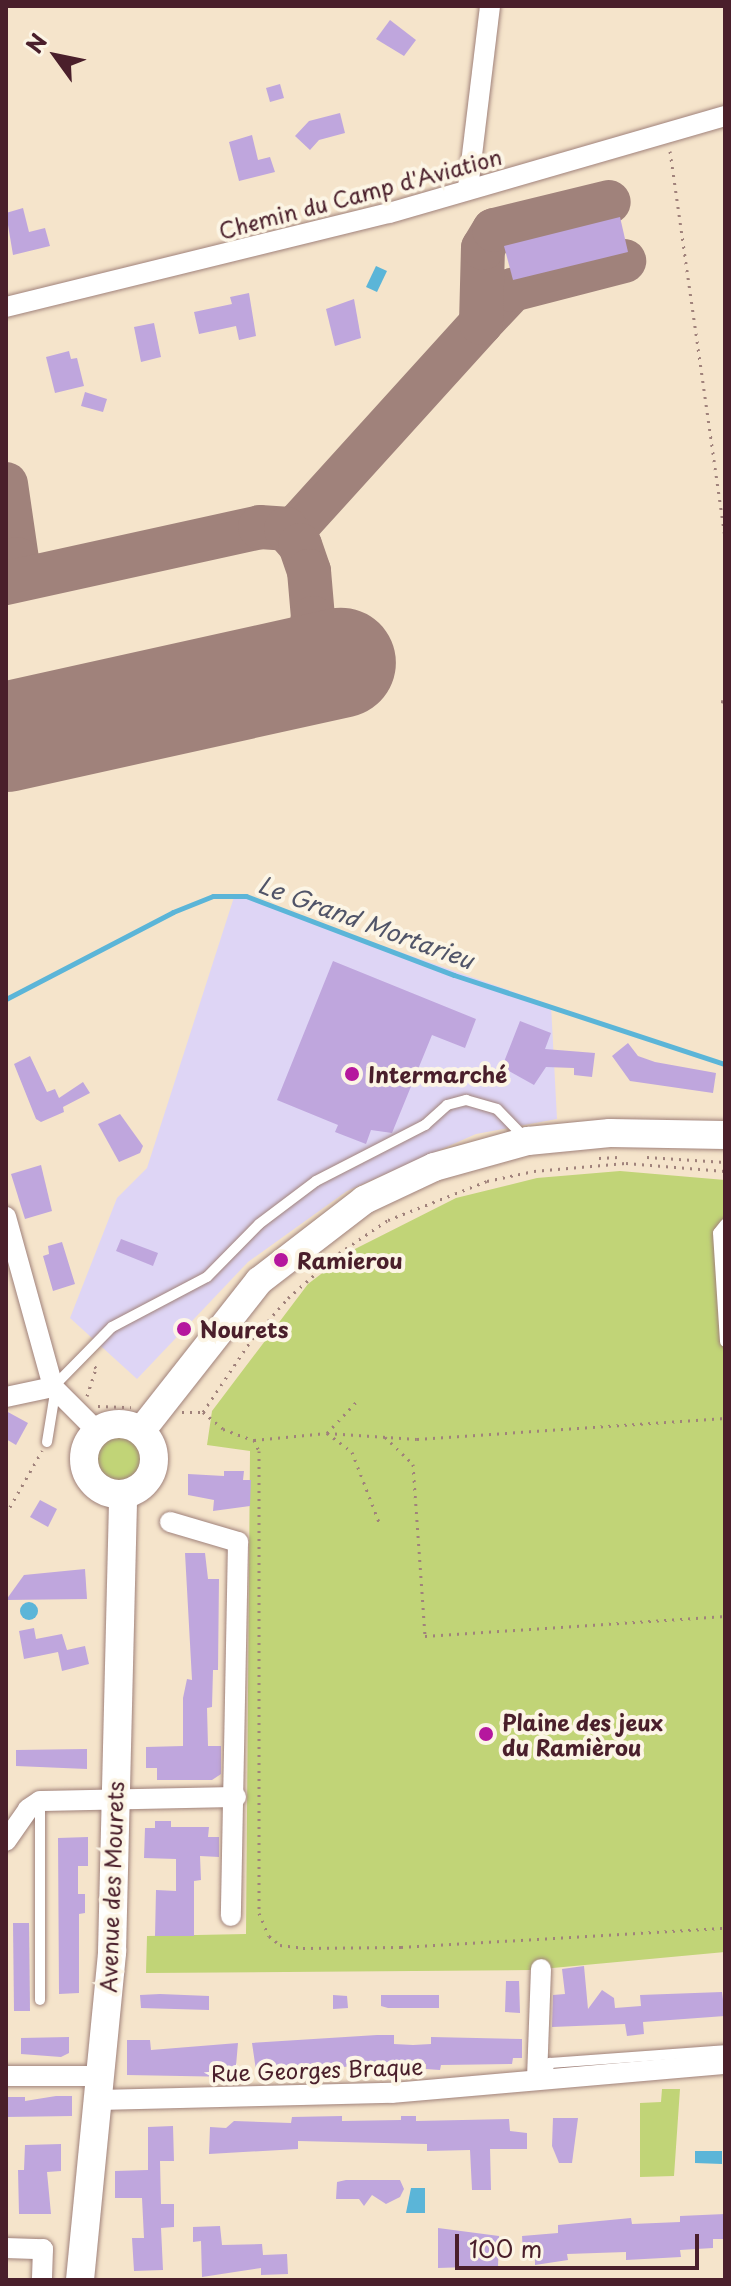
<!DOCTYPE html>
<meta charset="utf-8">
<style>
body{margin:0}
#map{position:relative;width:731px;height:2286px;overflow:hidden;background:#f5e4cb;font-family:"Playpen Sans",sans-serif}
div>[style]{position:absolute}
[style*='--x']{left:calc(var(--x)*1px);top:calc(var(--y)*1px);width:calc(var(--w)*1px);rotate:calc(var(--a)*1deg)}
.built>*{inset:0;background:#ded5f5}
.green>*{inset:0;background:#c1d477}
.round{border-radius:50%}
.water>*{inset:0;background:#5bb5d8}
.stream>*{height:5px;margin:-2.5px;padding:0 2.5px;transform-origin:2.5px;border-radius:2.5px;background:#5bb5d8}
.taxiway>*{height:44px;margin:-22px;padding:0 22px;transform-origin:22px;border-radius:22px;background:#a0827b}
.runway>*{height:110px;margin:-55px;padding:0 55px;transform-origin:55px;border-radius:55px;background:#a0827b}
.building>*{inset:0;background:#bfa6dd}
.path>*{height:3px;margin-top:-1.5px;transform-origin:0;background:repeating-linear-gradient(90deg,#a0827b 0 2px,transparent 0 8px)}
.roads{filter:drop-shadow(0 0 2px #a0827b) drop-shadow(0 0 2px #a0827b)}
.service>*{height:10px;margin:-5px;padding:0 5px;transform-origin:5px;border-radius:5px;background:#fff}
.minor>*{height:20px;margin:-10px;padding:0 10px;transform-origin:10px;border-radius:10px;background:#fff}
.secondary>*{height:28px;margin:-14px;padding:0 14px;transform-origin:14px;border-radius:14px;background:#fff}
.secondary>.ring{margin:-14px;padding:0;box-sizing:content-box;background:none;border:28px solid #fff;border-radius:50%}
.dots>*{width:22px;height:22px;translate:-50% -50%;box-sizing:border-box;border:4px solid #fcf5e5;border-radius:50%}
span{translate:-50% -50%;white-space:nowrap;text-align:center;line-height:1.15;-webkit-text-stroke:8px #fcf5e5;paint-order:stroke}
.street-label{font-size:22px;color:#4a1f2b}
.poi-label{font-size:22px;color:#4a1f2b;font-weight:700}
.left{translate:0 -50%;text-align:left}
.water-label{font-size:24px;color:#505468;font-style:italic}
.frame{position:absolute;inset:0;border:8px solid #4a1f2b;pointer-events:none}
.north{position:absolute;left:16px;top:16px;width:80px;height:80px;-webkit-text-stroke:6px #fcf5e5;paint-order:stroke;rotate:303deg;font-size:22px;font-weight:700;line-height:32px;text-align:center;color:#4a1f2b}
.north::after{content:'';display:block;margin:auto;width:28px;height:36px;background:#4a1f2b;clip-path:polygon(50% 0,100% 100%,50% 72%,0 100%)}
.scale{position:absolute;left:455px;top:2234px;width:244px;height:36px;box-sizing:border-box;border:4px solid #4a1f2b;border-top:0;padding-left:10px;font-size:24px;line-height:28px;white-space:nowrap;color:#4a1f2b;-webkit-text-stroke:6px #fcf5e5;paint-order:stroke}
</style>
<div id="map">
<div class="built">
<i style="clip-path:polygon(235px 894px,551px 1005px,557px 1119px,476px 1134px,347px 1191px,248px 1262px,137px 1379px,70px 1318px,117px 1198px,147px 1168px)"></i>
</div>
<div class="green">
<i style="clip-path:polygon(620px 1171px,725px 1180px,725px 1952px,531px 1970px,146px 1973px,147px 1936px,246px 1934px,250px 1451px,207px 1445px,212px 1411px,308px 1284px,351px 1251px,456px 1198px,537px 1178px)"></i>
<i class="round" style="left:91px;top:1432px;width:54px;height:54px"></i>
<i style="clip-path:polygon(662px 2089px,680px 2089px,674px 2176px,640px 2177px,640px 2103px,661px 2102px)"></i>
</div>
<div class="water">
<i style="clip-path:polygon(376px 266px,387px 271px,377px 292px,366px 287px)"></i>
<i class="round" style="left:20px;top:1602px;width:18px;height:18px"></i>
<i style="clip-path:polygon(695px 2151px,722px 2151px,722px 2164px,695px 2163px)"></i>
<i style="clip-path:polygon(411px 2188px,425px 2188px,425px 2213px,406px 2213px)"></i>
</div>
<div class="stream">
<i style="--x:6;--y:999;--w:188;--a:-27.5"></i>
<i style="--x:173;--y:912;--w:43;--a:-21.8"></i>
<i style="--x:213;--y:896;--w:33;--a:0"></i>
<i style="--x:246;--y:896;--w:222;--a:20.8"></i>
<i style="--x:454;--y:975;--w:285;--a:18.2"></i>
</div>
<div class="taxiway">
<i style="--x:481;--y:323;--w:45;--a:-46.8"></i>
<i style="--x:512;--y:290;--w:116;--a:-14.5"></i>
<i style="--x:6;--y:484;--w:76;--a:81.7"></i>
<i style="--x:17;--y:559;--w:22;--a:120"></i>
<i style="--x:295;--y:537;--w:14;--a:-73"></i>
<i style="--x:299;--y:524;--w:271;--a:-47.8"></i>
<i style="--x:481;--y:323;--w:75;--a:-88.5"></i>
<i style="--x:483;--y:248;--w:21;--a:-59"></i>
<i style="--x:494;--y:230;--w:118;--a:-13.7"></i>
<i style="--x:6;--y:583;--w:260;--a:-12.4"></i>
<i style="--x:260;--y:527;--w:26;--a:4"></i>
<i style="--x:286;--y:529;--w:21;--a:49"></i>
<i style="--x:300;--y:545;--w:28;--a:71"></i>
<i style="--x:309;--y:571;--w:47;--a:85.1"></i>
<i style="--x:313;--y:618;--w:28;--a:103"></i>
<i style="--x:307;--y:645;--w:38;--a:137"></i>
<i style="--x:279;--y:671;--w:63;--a:162.4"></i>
</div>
<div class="runway">
<i style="--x:6;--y:737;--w:343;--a:-12.5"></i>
</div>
<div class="building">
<i style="clip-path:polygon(390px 20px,416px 40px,404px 56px,376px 39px)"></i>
<i style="clip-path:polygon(280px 84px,284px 98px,270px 102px,266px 88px)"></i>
<i style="clip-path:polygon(340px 113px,345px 133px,319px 140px,310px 150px,295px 136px,309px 121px)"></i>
<i style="clip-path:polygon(252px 135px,258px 160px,270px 157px,275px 172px,239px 181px,229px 142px)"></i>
<i style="clip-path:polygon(23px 208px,29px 232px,45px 228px,50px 246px,13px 255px,6px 213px)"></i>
<i style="clip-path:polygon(620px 217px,628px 252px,513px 280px,504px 246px)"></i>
<i style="clip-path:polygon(249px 293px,256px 336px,239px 340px,236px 326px,199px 334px,194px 312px,232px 304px,230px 297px)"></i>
<i style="clip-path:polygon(354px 299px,361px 338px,335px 346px,326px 309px)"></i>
<i style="clip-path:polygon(154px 323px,161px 357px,141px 362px,134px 327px)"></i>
<i style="clip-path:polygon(69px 351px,71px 359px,77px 358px,84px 386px,55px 393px,46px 357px)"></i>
<i style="clip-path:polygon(85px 392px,107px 399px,103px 412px,81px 406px)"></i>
<i style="clip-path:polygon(333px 961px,476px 1019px,465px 1048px,432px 1035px,392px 1133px,371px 1130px,366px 1144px,335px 1132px,338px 1125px,277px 1100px)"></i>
<i style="clip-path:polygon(520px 1021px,551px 1033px,545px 1049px,595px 1053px,592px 1077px,574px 1075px,574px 1068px,546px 1067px,534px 1085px,502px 1067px)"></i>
<i style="clip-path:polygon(628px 1043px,638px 1056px,655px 1062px,716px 1073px,713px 1093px,630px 1081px,612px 1056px)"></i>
<i style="clip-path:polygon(30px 1056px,47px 1092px,55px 1089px,59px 1098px,83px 1082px,90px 1093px,63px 1107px,64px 1112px,41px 1122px,36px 1119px,14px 1064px)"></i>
<i style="clip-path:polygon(120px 1114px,143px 1146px,140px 1153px,119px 1162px,98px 1124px)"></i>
<i style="clip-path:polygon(41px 1165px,52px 1211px,25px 1219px,11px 1174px)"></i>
<i style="clip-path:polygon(121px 1239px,158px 1253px,153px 1266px,116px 1251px)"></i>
<i style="clip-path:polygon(62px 1242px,75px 1284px,53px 1291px,43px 1256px,49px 1254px,48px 1246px)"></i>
<i style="clip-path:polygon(6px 1411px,28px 1423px,16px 1445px,6px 1439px)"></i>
<i style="clip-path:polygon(224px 1471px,244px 1471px,243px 1480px,251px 1480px,250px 1506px,213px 1511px,214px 1500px,188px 1495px,188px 1474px,224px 1476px)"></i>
<i style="clip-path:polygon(40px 1500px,57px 1509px,48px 1527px,30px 1517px)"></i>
<i style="clip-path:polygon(185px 1553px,205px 1553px,208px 1579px,219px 1579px,218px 1670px,213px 1670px,212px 1707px,207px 1708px,208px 1746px,221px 1746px,221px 1774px,212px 1780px,157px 1780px,157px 1768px,146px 1768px,146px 1747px,183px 1746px,183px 1698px,187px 1679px,192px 1680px)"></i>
<i style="clip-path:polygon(85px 1569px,87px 1599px,6px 1600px,24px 1575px)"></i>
<i style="clip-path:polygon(34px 1628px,36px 1639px,62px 1634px,67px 1650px,85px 1646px,89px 1664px,62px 1671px,58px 1652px,24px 1659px,19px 1631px)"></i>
<i style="clip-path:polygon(87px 1749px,87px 1769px,16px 1766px,16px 1750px)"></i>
<i style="clip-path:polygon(155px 1821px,171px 1821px,171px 1827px,209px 1827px,208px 1837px,219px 1837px,219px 1857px,200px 1856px,201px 1880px,194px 1881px,194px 1936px,155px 1936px,156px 1890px,176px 1891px,176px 1859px,144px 1858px,145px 1828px,155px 1828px)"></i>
<i style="clip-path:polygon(88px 1837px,88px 1866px,78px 1866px,78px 1894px,85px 1894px,85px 1913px,79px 1914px,79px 1993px,59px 1994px,58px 1838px)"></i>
<i style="clip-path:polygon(13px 1923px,29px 1923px,30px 2011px,14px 2011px)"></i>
<i style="clip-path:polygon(584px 1966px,588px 2009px,602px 1990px,614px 1998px,615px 2008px,641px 2006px,640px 1995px,722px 1992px,725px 2016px,643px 2022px,644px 2034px,627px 2036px,625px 2024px,552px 2027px,553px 1995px,565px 1994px,562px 1969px)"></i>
<i style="clip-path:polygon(506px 1981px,519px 1981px,520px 2013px,505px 2012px)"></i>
<i style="clip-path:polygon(160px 1994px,209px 1996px,209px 2010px,141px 2008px,140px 1995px)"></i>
<i style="clip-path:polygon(333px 1995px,347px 1996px,348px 2008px,333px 2009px)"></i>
<i style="clip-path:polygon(381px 1995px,439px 1995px,439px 2008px,388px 2008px,381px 2006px)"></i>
<i style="clip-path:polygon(377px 2035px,394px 2035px,394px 2044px,413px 2045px,431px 2044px,431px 2037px,522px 2039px,522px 2058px,513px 2058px,512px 2064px,441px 2065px,440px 2070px,426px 2069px,426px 2064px,402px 2065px,395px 2071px,388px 2071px,387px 2065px,272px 2070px,272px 2076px,257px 2077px,252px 2043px)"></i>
<i style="clip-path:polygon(69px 2037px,69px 2053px,61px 2057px,21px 2054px,21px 2038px)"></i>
<i style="clip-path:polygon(127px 2040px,150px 2040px,151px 2050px,238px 2043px,235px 2077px,127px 2075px)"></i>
<i style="clip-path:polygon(56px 2096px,72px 2096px,72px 2116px,6px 2117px,8px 2097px,25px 2097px,25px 2101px)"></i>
<i style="clip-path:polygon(342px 2116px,342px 2121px,401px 2120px,401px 2116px,416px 2116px,416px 2121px,509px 2119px,510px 2131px,527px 2133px,527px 2149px,490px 2149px,491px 2190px,472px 2190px,470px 2150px,427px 2151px,427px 2144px,298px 2141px,298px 2149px,209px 2154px,210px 2127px,226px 2128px,234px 2121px,291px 2123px,292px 2117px)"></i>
<i style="clip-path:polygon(553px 2118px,578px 2118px,572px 2163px,559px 2163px,552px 2146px)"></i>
<i style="clip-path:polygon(173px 2126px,174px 2161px,160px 2161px,161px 2204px,174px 2204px,174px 2227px,161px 2228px,163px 2270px,134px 2271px,132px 2238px,144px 2238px,142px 2198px,115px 2198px,115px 2171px,148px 2170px,148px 2127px)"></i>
<i style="clip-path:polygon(61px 2144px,61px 2171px,47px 2172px,51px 2214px,19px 2214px,18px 2170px,24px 2170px,25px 2145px)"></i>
<i style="clip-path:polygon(346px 2180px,400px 2180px,404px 2189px,400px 2197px,386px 2204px,372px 2195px,364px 2206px,359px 2199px,336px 2199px,337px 2182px)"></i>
<i style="clip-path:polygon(725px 2214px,723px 2239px,713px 2239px,713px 2248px,680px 2250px,681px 2257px,626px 2260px,626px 2252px,567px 2254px,568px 2260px,535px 2265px,535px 2253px,523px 2253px,522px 2236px,558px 2233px,558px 2225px,631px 2218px,632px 2224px,680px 2222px,680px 2216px)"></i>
<i style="clip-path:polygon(220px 2226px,222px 2245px,262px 2244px,263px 2255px,287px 2254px,288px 2274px,261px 2275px,261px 2268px,202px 2277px,201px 2241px,193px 2242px,193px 2227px)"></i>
<i style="clip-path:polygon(438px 2228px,499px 2236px,498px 2266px,438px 2268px)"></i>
</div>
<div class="path">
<i style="--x:670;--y:151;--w:392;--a:81.9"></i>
<i style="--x:721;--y:701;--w:4;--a:14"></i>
<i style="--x:647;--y:1157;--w:78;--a:3.7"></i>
<i style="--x:599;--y:1158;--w:20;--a:-3"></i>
<i style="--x:725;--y:1368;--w:29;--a:90"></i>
<i style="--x:87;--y:1396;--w:29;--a:-72"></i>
<i style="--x:96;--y:1368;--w:6;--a:-129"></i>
<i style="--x:98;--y:1406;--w:33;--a:2"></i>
<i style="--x:182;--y:1412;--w:21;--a:0"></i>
<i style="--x:203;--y:1412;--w:88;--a:-56.1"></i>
<i style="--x:252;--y:1339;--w:55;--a:-48.7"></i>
<i style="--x:288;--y:1298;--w:68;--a:-41.4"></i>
<i style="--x:339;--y:1253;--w:59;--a:-34"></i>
<i style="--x:388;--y:1220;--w:106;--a:-21.5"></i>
<i style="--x:487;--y:1181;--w:48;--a:-12"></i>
<i style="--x:534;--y:1171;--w:92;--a:-5"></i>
<i style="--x:626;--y:1163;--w:99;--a:4.6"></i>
<i style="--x:203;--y:1412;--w:26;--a:40"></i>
<i style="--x:223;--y:1429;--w:33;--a:20"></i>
<i style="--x:254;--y:1440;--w:12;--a:66"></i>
<i style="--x:259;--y:1451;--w:462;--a:90"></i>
<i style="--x:259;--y:1913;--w:25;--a:67"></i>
<i style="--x:269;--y:1936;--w:14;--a:39"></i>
<i style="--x:280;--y:1945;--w:23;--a:7"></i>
<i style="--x:303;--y:1948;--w:98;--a:-0.6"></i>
<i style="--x:401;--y:1947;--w:325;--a:-3.4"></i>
<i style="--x:327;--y:1433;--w:90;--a:3.8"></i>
<i style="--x:417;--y:1439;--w:309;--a:-3.9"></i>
<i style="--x:327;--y:1433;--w:44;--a:-46.8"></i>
<i style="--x:385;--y:1437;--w:39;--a:44"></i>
<i style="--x:413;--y:1464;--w:172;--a:86"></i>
<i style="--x:425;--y:1636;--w:301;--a:-3.8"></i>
<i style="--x:254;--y:1440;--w:73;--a:-5.5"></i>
<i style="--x:327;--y:1433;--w:31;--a:37"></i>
<i style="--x:352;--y:1452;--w:75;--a:68.9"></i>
<i style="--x:6;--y:1514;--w:73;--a:-60.3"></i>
</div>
<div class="roads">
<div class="service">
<i style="--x:725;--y:1224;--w:11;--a:128"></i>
<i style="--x:718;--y:1233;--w:109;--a:86.3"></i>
<i style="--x:53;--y:1387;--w:84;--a:-45.5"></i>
<i style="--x:112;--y:1327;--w:107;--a:-27.8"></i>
<i style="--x:207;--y:1277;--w:74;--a:-45.5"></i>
<i style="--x:259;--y:1224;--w:71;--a:-37"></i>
<i style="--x:316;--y:1181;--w:123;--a:-27.2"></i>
<i style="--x:425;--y:1125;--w:30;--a:-42"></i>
<i style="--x:447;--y:1105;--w:20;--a:-15"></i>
<i style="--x:466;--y:1100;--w:32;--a:16"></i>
<i style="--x:497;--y:1109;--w:39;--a:46"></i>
<i style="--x:47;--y:1442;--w:50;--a:-80.7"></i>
<i style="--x:40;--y:2000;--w:199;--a:-90"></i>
<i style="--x:545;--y:2078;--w:16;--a:-72"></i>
<i style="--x:550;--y:2063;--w:175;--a:-4.2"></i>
</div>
<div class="minor">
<i style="--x:468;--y:188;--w:183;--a:-83.1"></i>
<i style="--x:6;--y:307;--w:394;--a:-13.8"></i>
<i style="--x:389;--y:213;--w:350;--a:-16.1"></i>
<i style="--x:6;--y:1217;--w:176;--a:74.5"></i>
<i style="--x:53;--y:1387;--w:62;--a:45"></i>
<i style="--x:6;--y:1397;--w:48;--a:-12"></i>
<i style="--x:170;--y:1522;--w:71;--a:16.4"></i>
<i style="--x:238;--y:1542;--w:374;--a:91.1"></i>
<i style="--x:6;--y:1841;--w:39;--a:-55"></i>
<i style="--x:28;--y:1809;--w:14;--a:-34"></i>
<i style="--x:40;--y:1801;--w:196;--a:-1.2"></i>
<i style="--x:6;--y:2076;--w:95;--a:0"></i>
<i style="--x:537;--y:2078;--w:109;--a:-87.9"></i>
<i style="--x:99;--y:2100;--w:293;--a:-1.4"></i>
<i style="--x:392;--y:2093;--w:334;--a:-5"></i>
<i style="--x:6;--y:2248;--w:37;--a:2"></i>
<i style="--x:43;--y:2249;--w:31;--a:92"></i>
</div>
<div class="secondary">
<i class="ring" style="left:84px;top:1424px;width:42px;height:42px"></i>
<i style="--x:141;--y:1431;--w:191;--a:-51.8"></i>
<i style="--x:259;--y:1281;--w:133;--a:-37.6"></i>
<i style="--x:364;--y:1200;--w:77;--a:-25.2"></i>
<i style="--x:434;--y:1167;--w:98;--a:-15.5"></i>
<i style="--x:528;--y:1141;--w:82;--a:-5.6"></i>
<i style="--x:610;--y:1133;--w:115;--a:1"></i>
<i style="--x:80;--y:2280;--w:330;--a:-84.4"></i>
<i style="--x:112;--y:1952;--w:458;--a:-88.6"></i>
</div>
</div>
<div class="dots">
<i style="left:352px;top:1074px;background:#b5179e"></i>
<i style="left:281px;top:1260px;background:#b5179e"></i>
<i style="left:184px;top:1329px;background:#b5179e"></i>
<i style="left:486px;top:1734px;background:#b5179e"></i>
</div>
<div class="street-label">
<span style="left:360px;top:193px;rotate:-15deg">Chemin du Camp d'Aviation</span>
<span style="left:111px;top:1887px;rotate:-88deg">Avenue des Mourets</span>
<span style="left:317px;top:2069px;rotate:-2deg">Rue Georges Braque</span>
</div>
<div class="poi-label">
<span class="left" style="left:368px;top:1074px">Intermarché</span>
<span class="left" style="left:297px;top:1260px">Ramierou</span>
<span class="left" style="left:200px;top:1329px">Nourets</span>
<span class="left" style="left:502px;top:1734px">Plaine des jeux<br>du Ramièrou</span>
</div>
<div class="water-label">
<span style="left:366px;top:922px;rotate:20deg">Le Grand Mortarieu</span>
</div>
<div class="frame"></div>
<div class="north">N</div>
<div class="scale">100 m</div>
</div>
